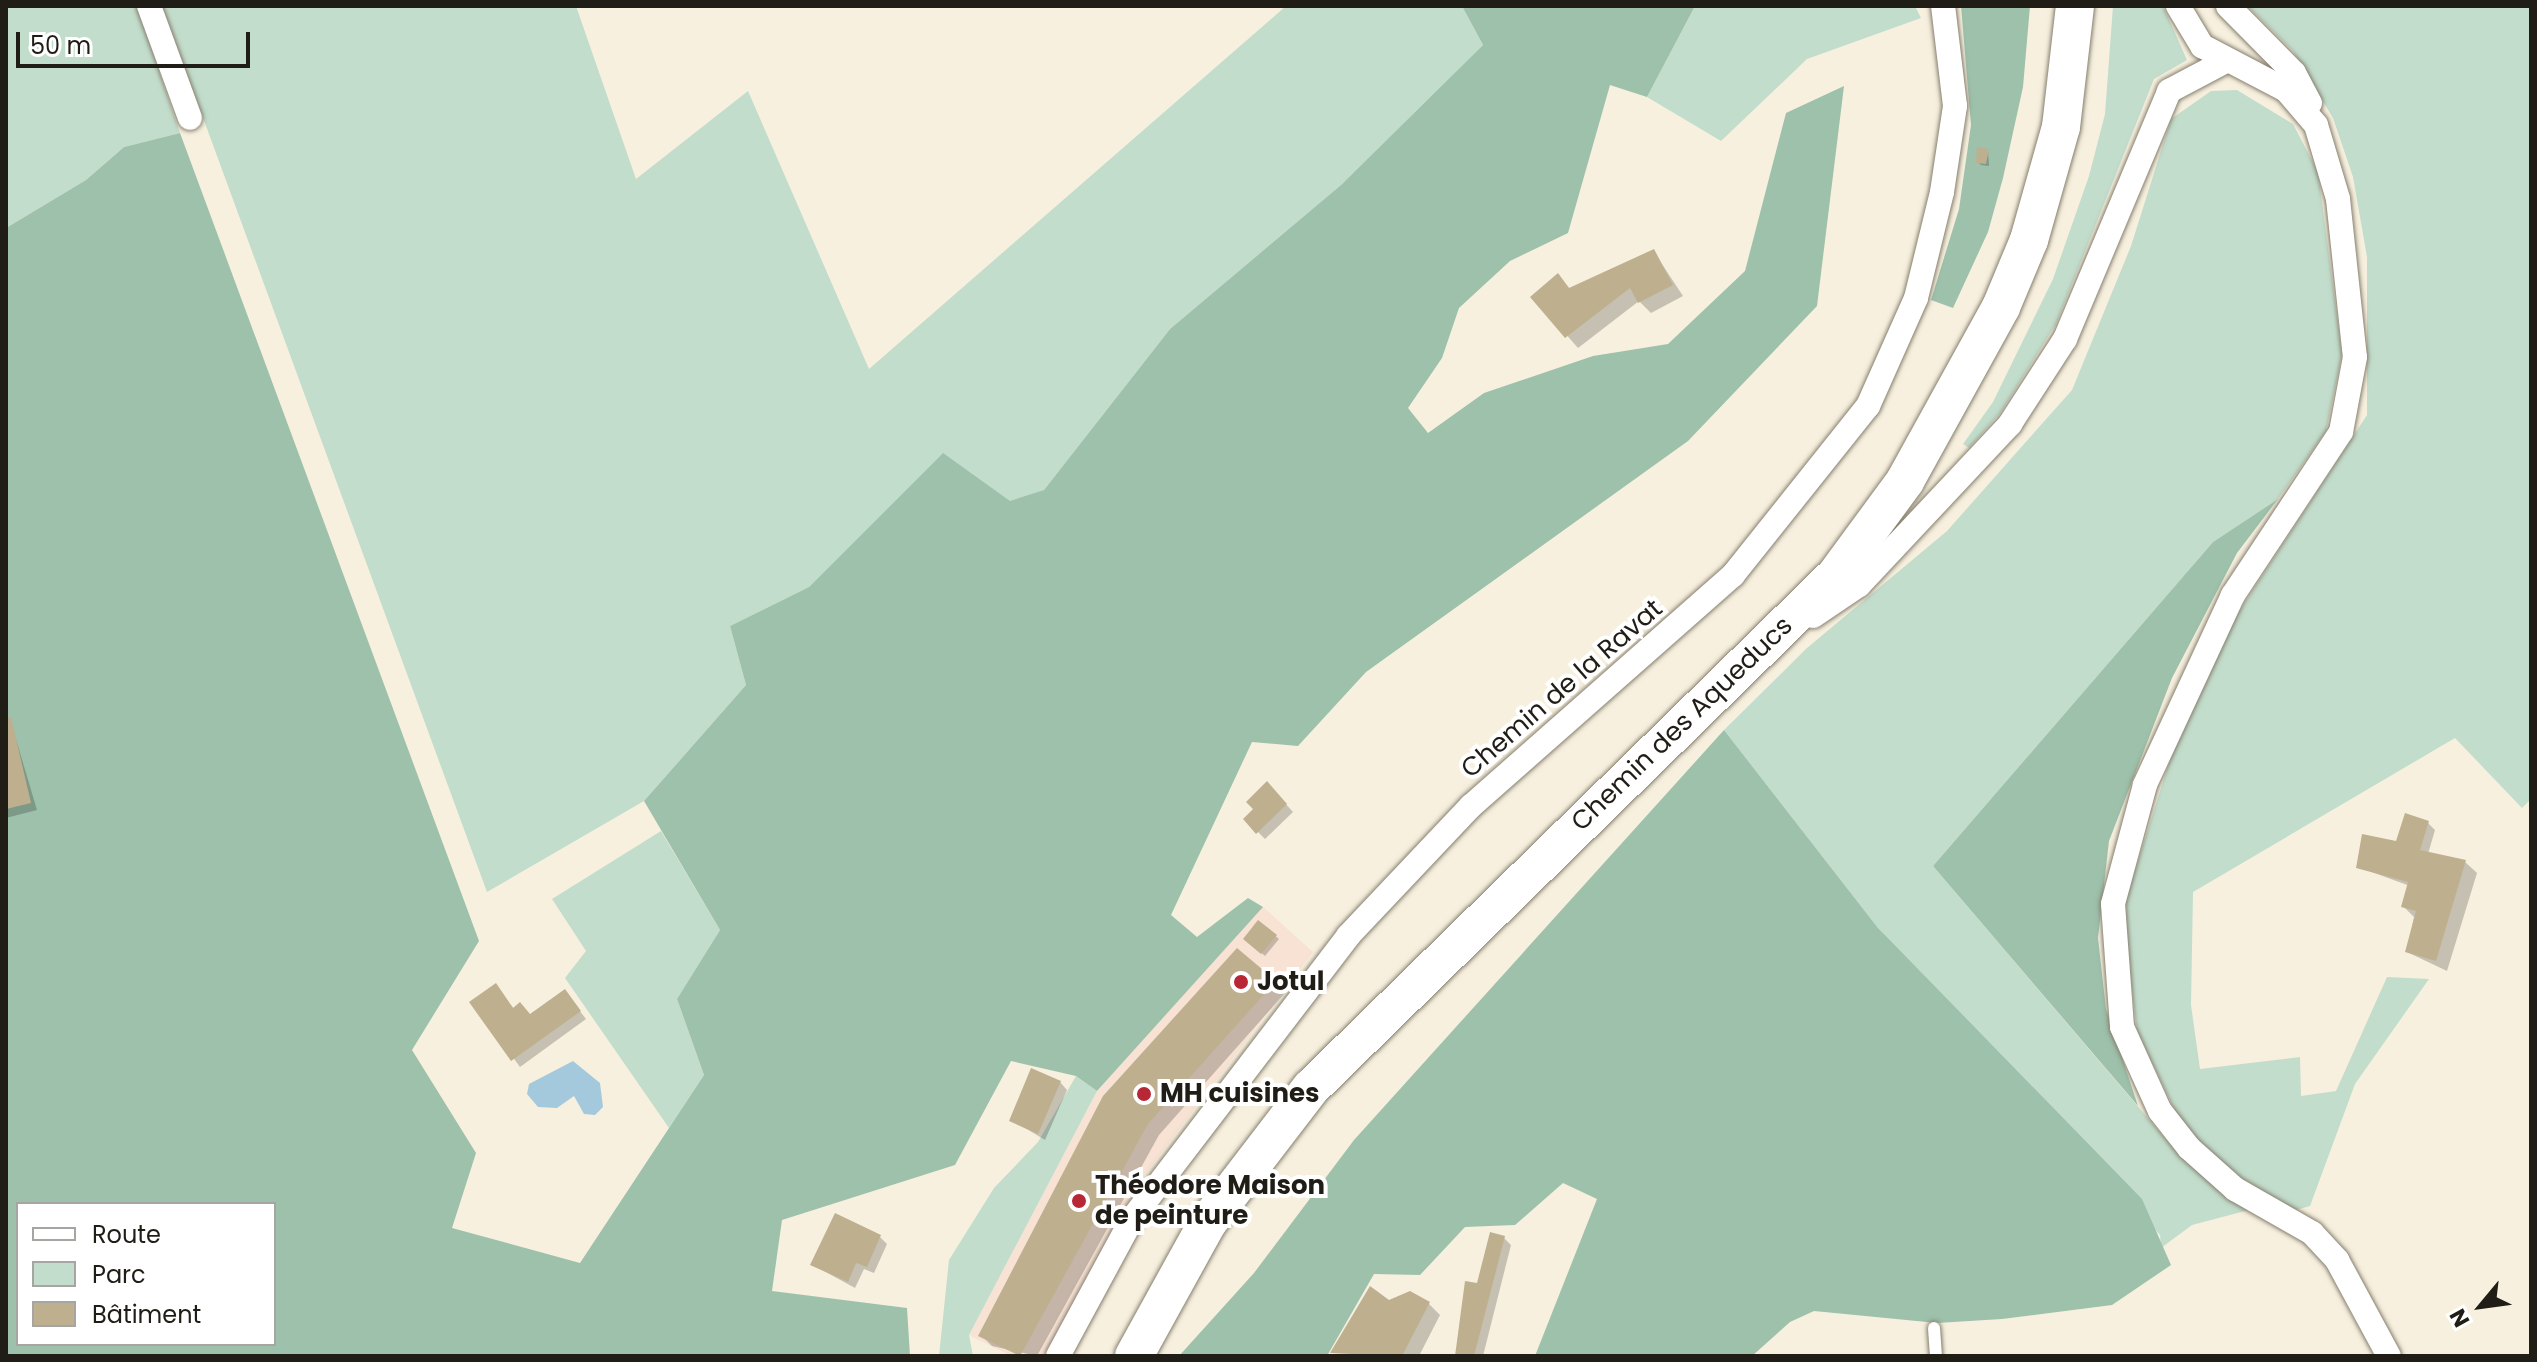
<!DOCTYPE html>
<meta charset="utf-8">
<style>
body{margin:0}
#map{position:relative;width:2537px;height:1362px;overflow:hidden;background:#f7f0de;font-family:Poppins,sans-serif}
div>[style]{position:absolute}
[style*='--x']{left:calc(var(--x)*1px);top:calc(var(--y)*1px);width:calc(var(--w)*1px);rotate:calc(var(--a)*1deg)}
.commercial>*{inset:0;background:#f7e2d3}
.green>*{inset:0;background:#c2ddcc}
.forest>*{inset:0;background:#9dc1ab}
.water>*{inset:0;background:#a4c9dd}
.shadow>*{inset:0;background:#0003}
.building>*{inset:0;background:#beb08e}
.roads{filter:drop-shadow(0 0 2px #857e6e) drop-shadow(0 0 2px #857e6e)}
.lane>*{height:12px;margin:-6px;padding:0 6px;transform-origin:6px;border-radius:6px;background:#fff}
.street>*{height:24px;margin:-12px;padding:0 12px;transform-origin:12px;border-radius:12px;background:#fff}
.primary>*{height:38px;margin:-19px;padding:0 19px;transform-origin:19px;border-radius:19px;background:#fff}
.dots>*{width:22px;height:22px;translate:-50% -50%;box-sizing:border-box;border:4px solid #fff;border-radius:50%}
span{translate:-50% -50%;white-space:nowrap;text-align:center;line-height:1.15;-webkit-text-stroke:8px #fff;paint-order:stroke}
.street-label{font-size:26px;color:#201d17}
.poi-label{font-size:26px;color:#201d17;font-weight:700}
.left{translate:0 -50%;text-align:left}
.frame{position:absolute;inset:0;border:8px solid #201d17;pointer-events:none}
.legend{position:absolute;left:16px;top:1202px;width:260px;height:144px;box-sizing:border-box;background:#fff;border:2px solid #a6a5a2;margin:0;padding:10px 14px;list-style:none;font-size:24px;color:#201d17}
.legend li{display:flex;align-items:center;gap:16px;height:40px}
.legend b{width:40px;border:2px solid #a6a5a2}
.north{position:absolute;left:2441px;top:1266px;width:80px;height:80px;-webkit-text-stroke:6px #fff;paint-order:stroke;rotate:241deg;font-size:22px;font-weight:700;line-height:32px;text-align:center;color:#201d17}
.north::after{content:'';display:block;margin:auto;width:28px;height:36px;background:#201d17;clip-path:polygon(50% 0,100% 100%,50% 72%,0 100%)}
.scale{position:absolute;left:16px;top:32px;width:234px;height:36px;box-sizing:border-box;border:4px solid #201d17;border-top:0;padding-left:10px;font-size:24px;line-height:28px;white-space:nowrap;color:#201d17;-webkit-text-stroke:6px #fff;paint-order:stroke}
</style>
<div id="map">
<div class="commercial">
<i style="clip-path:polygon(1263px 907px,1313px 952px,1143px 1177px,1044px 1356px,1011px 1356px,969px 1335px,1097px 1091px)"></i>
</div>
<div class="green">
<i style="clip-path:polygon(6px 6px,137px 6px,180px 133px,124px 147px,86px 180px,6px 228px)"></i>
<i style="clip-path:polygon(162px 6px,576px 6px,636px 179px,748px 91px,869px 369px,1286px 6px,1462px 6px,1483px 45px,1341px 185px,1170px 329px,1044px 490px,1010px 502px,942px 454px,809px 587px,730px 626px,746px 685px,644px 801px,487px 892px)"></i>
<i style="clip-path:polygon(1695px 6px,1915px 6px,1921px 18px,1807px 59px,1721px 141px,1647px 97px)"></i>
<i style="clip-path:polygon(2113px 6px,2163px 6px,2187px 60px,2154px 79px,2056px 324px,2001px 412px,1969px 448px,1963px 444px,1993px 402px,2053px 279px,2089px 176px,2105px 114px)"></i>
<i style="clip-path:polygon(2248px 6px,2531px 6px,2531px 799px,2522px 808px,2455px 738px,2193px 892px,2191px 1005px,2200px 1069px,2300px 1057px,2301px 1096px,2336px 1091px,2387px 977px,2429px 979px,2355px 1084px,2310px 1206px,2296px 1210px,2220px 1166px,2181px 1123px,2137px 1031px,2127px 947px,2126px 899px,2186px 709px,2225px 633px,2367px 415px,2367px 257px,2353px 177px,2333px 118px,2293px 51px)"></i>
<i style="clip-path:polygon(2237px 90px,2293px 124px,2318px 172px,2342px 354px,2326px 431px,2278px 499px,2213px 542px,1933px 866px,2169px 1143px,2249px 1210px,2192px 1225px,2161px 1248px,2160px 1235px,1878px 928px,1724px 730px,1807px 648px,1947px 531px,2072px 390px,2131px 246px,2171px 119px,2211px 91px)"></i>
<i style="clip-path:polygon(661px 831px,720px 930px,677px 999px,704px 1075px,669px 1128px,565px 978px,586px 951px,552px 899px)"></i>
<i style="clip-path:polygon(1076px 1076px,1097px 1091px,969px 1335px,973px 1356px,939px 1356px,949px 1260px,994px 1188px,1038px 1142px)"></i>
</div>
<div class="forest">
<i style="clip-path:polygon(evenodd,1462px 6px,1695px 6px,1647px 97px,1610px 85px,1568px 233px,1510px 261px,1459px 308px,1442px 358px,1408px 408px,1428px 433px,1484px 393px,1593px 356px,1668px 344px,1745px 271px,1786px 113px,1844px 86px,1817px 306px,1688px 441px,1366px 672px,1298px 746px,1252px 742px,1171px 915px,1197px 937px,1248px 898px,1263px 907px,1097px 1091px,1076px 1076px,1011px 1061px,955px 1165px,782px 1220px,772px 1291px,907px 1308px,910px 1356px,6px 1356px,6px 228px,86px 180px,124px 147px,180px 133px,479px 941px,412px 1050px,476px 1153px,452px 1228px,580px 1263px,704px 1075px,677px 999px,720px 930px,644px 801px,746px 685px,730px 626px,809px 587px,943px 453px,1010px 501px,1044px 490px,1170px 329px,1341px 185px,1483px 45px,1462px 6px,18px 1204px,274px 1204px,274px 1344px,18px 1344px,18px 1204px)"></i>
<i style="clip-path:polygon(1961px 6px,2030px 6px,2023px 87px,2003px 178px,1988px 232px,1953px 308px,1931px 300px,1959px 209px,1971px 125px)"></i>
<i style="clip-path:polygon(2278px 499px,2237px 553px,2172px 678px,2109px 841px,2098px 938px,2106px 1009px,2138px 1106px,1933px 866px,2213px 542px)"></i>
<i style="clip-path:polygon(1724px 730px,1878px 928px,2142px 1199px,2171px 1265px,2112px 1305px,2002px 1319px,1937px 1323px,1814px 1311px,1790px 1322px,1752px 1356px,1535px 1356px,1597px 1199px,1563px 1183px,1515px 1225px,1465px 1227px,1420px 1275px,1374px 1274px,1327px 1356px,1179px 1356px,1254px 1273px,1354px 1140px)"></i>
</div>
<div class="water">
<i style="clip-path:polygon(573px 1061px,600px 1083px,603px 1107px,595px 1115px,584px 1114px,574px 1096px,557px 1108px,538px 1107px,527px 1094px,529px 1084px)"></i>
</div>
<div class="shadow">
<i style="clip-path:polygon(1988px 151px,1989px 166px,1981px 165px,1978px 162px)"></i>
<i style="clip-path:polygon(1654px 252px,1683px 296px,1651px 313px,1639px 301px,1578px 348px,1533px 297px,1558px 276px,1571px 290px)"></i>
<i style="clip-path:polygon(10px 719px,37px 810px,6px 818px,6px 721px)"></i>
<i style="clip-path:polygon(1274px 791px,1293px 812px,1265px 839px,1245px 819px)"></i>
<i style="clip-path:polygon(2428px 823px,2435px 830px,2428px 854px,2465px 862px,2477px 873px,2447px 971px,2407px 952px,2414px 917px,2403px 906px,2410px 886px,2358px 867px)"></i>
<i style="clip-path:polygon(1259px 922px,1279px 939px,1265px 956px,1245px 939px)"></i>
<i style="clip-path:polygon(1237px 950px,1285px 993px,1159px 1135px,1037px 1356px,992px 1346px,981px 1335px)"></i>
<i style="clip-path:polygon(496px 986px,514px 1009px,530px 1016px,565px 992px,586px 1019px,520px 1067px,472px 1002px)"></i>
<i style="clip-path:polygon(1060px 1082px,1067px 1090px,1045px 1140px,1012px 1120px)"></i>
<i style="clip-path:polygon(880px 1237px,887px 1244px,874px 1273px,864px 1269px,855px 1288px,813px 1265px)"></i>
<i style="clip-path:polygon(1504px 1238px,1511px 1245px,1483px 1356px,1456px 1356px,1466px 1283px,1478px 1286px)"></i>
<i style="clip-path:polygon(1389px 1302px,1429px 1304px,1440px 1315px,1419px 1356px,1332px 1353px)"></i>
</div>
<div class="building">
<i style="clip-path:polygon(1977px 147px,1989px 149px,1986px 164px,1976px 163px)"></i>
<i style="clip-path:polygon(1654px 249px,1673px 285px,1638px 303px,1630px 288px,1565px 338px,1530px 297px,1558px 273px,1569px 288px)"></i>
<i style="clip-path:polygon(11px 717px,31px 803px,6px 809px,6px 718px)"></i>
<i style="clip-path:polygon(1267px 781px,1287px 804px,1256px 834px,1243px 819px,1253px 809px,1246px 802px)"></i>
<i style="clip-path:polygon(2405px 813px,2429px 821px,2420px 850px,2466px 860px,2436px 961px,2405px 952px,2416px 911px,2401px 907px,2408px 882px,2356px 868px,2362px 834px,2396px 841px)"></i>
<i style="clip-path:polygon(1258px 920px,1277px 935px,1261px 954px,1243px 939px)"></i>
<i style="clip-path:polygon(1237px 948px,1276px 981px,1148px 1124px,1020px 1356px,978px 1336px,1103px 1096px)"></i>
<i style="clip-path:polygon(496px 983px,513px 1008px,520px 1002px,530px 1014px,565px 989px,581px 1011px,511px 1061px,469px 1002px)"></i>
<i style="clip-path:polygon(1031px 1068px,1061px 1081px,1038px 1134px,1009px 1121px)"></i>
<i style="clip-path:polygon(835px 1213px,881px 1235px,867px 1267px,856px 1263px,848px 1282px,810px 1265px)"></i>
<i style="clip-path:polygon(1490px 1232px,1505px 1236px,1474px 1356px,1455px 1356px,1465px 1281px,1477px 1283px)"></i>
<i style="clip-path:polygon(1370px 1286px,1389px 1300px,1410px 1291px,1430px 1302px,1402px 1356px,1330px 1353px)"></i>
</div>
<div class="roads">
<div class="lane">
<i style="--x:1934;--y:1328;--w:28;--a:86"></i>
</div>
<div class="street">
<i style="--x:149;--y:6;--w:119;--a:69.9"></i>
<i style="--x:2178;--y:6;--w:47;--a:59"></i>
<i style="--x:2202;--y:46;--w:95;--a:27.6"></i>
<i style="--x:2286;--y:90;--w:46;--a:49.4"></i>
<i style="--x:2316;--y:125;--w:77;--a:73.4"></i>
<i style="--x:2338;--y:199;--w:159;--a:83.9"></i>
<i style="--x:2355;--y:357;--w:76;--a:100.6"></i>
<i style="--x:2341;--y:432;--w:196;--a:123.5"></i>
<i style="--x:2233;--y:595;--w:209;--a:114.9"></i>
<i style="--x:2145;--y:785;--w:123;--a:105.1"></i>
<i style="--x:2113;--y:904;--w:123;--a:85.8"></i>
<i style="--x:2122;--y:1027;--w:92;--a:65.7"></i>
<i style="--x:2160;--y:1111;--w:47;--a:51.9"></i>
<i style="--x:2189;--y:1148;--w:62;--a:41.7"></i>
<i style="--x:2235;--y:1189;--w:89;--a:29.7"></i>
<i style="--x:2312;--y:1233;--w:37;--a:47"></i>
<i style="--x:2337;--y:1260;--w:109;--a:61.6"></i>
<i style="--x:2228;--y:6;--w:94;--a:45.4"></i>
<i style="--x:2294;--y:73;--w:34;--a:62"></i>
<i style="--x:1813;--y:616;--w:55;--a:-34"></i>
<i style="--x:1859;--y:585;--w:221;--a:-46.8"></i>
<i style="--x:2010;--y:424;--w:101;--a:-57.1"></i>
<i style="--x:2065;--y:339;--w:269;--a:-67.2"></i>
<i style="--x:2169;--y:91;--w:62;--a:-27.8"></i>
<i style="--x:1058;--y:1356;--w:156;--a:-61.6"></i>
<i style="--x:1132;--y:1219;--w:356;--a:-52.6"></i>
<i style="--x:1348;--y:936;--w:179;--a:-46.6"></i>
<i style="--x:1471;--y:806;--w:349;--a:-41.4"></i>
<i style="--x:1733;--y:575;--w:216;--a:-51.4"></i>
<i style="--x:1868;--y:406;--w:118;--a:-66"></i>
<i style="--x:1916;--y:298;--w:109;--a:-76.2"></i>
<i style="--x:1942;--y:192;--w:87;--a:-81.4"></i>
<i style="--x:1955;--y:106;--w:101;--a:-96.8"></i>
</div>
<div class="primary">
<i style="--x:1134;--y:1356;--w:153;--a:-61.1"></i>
<i style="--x:1208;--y:1222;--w:169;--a:-52.5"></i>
<i style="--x:1311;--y:1088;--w:734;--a:-44.34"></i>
<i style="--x:1836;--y:575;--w:117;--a:-53.7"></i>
<i style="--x:1905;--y:481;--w:199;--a:-61.1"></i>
<i style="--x:2001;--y:307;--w:73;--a:-67.3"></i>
<i style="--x:2029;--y:240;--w:117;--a:-74.2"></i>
<i style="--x:2061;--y:127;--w:122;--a:-83.4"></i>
</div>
</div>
<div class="dots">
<i style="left:1241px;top:982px;background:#b82735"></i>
<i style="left:1144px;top:1094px;background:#b82735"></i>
<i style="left:1079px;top:1201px;background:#b82735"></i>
</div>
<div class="street-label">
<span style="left:1562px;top:689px;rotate:-41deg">Chemin de la Ravat</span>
<span style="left:1682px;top:724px;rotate:-44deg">Chemin des Aqueducs</span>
</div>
<div class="poi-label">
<span class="left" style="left:1257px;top:982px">Jotul</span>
<span class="left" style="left:1160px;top:1094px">MH cuisines</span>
<span class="left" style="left:1095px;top:1201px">Théodore Maison<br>de peinture</span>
</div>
<div class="frame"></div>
<ul class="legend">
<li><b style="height:10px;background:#fff"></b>Route</li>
<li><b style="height:22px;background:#c2ddcc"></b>Parc</li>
<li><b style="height:22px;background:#beb08e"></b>Bâtiment</li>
</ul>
<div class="north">N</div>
<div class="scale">50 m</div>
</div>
